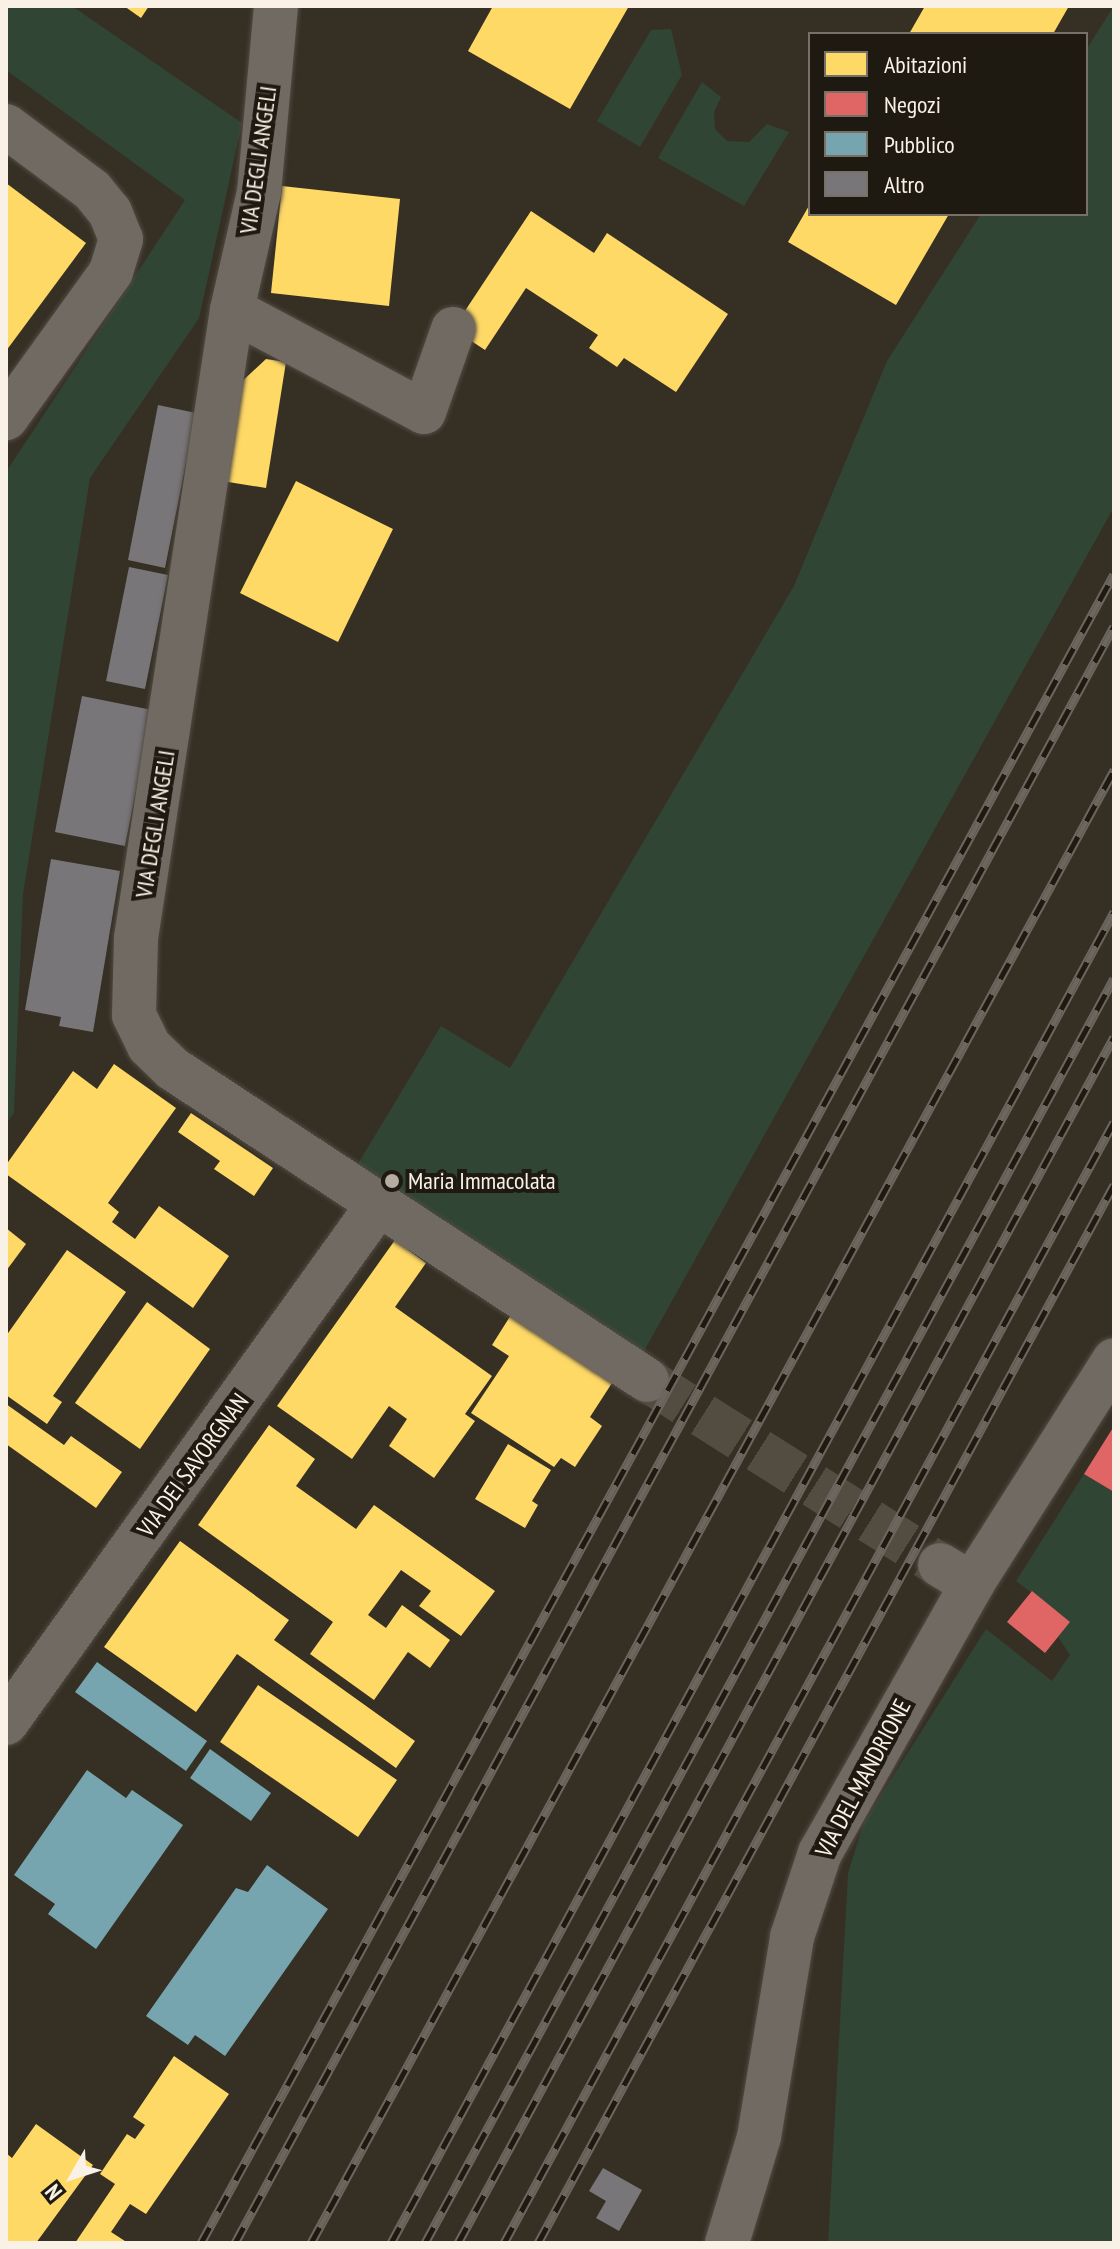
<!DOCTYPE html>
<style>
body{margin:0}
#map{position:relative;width:1120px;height:2249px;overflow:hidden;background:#362f24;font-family:"PT Sans Narrow",sans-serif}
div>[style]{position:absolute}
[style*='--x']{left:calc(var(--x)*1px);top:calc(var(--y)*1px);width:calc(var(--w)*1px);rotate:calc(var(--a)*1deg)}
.green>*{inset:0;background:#314534}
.homes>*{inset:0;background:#ffd966}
.shops>*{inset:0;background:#e06666}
.public>*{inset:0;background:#76a5af}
.building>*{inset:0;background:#79767a}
.minor-tunnel>*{height:44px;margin-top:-22px;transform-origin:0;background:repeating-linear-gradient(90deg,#534c41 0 44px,transparent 0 66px)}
.roads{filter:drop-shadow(0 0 2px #514b42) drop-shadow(0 0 2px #514b42)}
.minor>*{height:44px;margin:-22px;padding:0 22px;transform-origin:22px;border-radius:22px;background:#706a63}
.rail>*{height:9px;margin-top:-4.5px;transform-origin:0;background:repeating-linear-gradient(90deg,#1f1a11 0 18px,#6c665e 0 36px);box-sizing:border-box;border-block:2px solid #6c665e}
.dots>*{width:22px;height:22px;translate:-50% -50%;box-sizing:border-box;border:4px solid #1f1a11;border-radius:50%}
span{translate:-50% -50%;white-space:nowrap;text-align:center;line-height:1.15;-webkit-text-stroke:8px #1f1a11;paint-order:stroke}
.street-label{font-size:24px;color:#f9f1e5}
.poi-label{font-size:24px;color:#f9f1e5}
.left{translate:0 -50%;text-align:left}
.frame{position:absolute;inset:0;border:8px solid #f9f1e5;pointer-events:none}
.legend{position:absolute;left:808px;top:32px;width:280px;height:184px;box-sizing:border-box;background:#1f1a11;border:2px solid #767066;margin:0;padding:10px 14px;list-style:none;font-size:24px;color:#f9f1e5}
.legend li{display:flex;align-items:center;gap:16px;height:40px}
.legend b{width:40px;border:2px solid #767066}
.north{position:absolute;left:32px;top:2137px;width:80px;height:80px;-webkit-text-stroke:6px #1f1a11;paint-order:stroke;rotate:231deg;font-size:22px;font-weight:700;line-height:32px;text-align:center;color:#f9f1e5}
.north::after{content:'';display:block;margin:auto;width:28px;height:36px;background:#f9f1e5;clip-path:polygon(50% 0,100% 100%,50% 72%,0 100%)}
</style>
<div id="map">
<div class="green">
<i style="clip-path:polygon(6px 6px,72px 6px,242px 123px,199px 318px,90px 478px,23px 894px,14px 1113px,6px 1124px,6px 472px,185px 200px,6px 70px)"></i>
<i style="clip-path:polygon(1114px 6px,1114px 507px,643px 1353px,356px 1167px,441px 1026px,510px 1068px,794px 586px,887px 361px,981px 214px,1086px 214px,1086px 50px)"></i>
<i style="clip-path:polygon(671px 29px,682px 75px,640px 147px,597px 121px,651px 30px)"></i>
<i style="clip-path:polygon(702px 82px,721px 97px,714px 112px,715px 129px,727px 141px,749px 142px,767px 124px,789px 132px,744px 206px,658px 158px)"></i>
<i style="clip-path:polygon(1084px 1474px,1114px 1492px,1114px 2243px,828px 2243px,848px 1873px,864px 1822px,986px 1629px,1052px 1681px,1070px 1655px,1058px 1637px,1070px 1622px,1016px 1581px)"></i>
</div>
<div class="homes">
<i style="clip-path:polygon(124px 6px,149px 6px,141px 18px)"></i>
<i style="clip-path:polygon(493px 6px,629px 6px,570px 109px,468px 51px)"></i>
<i style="clip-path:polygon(925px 6px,1069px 6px,1053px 34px,909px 34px)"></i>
<i style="clip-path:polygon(6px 183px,86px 243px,6px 351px)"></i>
<i style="clip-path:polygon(282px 186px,400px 199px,389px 306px,271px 293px)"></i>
<i style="clip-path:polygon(810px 204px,810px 214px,949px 214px,896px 305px,788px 242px)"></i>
<i style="clip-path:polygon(531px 211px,594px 253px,607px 233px,728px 314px,676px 392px,624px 358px,617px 367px,589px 348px,598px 335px,526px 288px,485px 350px,453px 329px)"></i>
<i style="clip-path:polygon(266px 359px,286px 362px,266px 488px,222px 481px,237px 386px)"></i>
<i style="clip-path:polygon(296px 481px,393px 529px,338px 642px,240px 593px)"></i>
<i style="clip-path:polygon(114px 1064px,176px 1108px,108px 1203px,119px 1212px,112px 1222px,135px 1239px,159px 1206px,229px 1256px,193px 1308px,6px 1174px,6px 1165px,73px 1071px,97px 1089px)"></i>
<i style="clip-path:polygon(191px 1113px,273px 1168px,254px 1196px,214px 1169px,220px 1161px,178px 1132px)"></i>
<i style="clip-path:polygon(6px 1228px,26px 1244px,6px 1271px)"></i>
<i style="clip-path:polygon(395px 1240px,426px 1263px,395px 1307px,492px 1376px,465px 1414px,475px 1421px,434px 1478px,389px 1446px,407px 1419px,389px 1406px,352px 1459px,277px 1406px)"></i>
<i style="clip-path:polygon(67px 1250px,126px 1292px,53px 1396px,62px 1402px,47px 1424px,6px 1395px,6px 1336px)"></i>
<i style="clip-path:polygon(147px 1302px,210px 1349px,140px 1449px,75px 1403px)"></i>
<i style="clip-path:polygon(511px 1315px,612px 1383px,590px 1417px,602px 1426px,575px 1467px,561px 1458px,554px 1467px,471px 1413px,509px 1356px,492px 1345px)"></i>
<i style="clip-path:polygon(6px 1404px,64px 1445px,71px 1436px,122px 1472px,96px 1508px,6px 1444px)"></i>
<i style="clip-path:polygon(269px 1425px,315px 1459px,296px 1486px,356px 1529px,374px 1505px,495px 1591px,461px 1636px,419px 1606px,431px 1591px,401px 1570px,368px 1615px,386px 1628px,402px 1605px,450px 1640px,430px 1668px,408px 1652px,374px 1700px,310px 1654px,333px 1622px,198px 1525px)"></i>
<i style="clip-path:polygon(508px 1444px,551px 1470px,532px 1501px,538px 1505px,525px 1528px,475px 1499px)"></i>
<i style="clip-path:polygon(180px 1541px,289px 1620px,274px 1640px,415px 1741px,396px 1768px,237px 1654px,196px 1712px,104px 1647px)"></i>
<i style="clip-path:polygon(258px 1685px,397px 1780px,358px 1837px,220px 1742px)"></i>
<i style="clip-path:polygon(174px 2056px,229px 2094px,146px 2214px,130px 2204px,111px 2232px,128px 2243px,75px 2243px,115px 2184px,100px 2174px,127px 2134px,135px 2139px,145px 2125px,133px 2117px)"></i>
<i style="clip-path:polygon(36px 2124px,93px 2165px,36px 2243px,6px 2243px,6px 2153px,12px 2158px)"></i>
</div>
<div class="shops">
<i style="clip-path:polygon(1114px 1426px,1114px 1492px,1084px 1474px)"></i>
<i style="clip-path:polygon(1032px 1591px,1070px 1622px,1045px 1653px,1007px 1622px)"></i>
</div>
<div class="public">
<i style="clip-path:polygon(97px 1662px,207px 1741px,186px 1771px,75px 1692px)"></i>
<i style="clip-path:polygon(210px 1749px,271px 1793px,251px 1821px,190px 1778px)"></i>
<i style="clip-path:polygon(87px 1770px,126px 1798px,132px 1790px,183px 1825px,96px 1949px,48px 1914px,55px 1904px,14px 1875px)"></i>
<i style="clip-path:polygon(267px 1865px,328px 1909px,225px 2056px,195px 2035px,188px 2045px,146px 2016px,236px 1888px,248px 1892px)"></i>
</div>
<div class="building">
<i style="clip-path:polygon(158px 405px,196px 413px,165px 568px,128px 560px)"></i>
<i style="clip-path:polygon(129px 567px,168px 575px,145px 689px,106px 681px)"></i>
<i style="clip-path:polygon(82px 696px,152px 710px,125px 846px,55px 832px)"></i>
<i style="clip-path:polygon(51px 859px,120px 871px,93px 1032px,59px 1026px,61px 1017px,25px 1010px)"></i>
<i style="clip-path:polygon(603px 2168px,642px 2190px,619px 2231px,596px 2218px,606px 2201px,589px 2191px)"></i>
</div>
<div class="minor-tunnel">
<i style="--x:647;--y:1380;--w:347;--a:32.3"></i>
</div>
<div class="roads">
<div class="minor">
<i style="--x:276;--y:6;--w:187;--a:95.2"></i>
<i style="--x:259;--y:192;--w:121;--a:102.9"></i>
<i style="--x:232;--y:310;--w:635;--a:98.69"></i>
<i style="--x:136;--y:938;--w:77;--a:91.5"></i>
<i style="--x:134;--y:1015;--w:34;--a:64"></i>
<i style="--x:149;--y:1046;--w:33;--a:44"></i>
<i style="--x:173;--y:1069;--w:567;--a:33.27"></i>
<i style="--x:6;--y:126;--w:107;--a:36.7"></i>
<i style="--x:92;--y:190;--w:28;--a:51"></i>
<i style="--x:110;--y:212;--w:29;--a:68"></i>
<i style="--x:121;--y:239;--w:34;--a:107"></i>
<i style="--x:111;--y:272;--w:180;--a:125.7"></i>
<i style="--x:232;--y:310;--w:217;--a:28"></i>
<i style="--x:424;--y:412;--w:88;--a:-70.7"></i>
<i style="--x:940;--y:1565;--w:37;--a:31"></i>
<i style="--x:6;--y:1723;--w:638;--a:-54.32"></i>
<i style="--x:727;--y:2243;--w:111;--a:-73.2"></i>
<i style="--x:759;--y:2137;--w:203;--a:-80.6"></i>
<i style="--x:792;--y:1937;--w:89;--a:-71.6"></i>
<i style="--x:820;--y:1853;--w:309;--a:-60.5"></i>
<i style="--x:972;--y:1584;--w:265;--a:-57.6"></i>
</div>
</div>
<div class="rail">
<i style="--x:201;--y:2243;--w:1902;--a:-61.32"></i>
<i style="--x:235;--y:2243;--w:1840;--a:-61.47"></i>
<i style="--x:311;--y:2243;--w:1678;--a:-61.4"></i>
<i style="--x:391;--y:2243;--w:1515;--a:-61.49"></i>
<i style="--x:425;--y:2243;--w:1440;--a:-61.42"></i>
<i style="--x:458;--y:2243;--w:1373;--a:-61.46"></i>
<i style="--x:504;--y:2243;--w:1276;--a:-61.45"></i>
<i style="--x:538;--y:2243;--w:1205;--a:-61.44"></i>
</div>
<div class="dots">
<i style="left:392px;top:1181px;background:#b5ada1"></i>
</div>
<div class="street-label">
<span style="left:258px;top:160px;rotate:-82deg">VIA DEGLI ANGELI</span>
<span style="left:155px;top:824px;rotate:-81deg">VIA DEGLI ANGELI</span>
<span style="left:193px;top:1465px;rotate:-54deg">VIA DEI SAVORGNAN</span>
<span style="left:863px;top:1778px;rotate:-62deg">VIA DEL MANDRIONE</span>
</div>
<div class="poi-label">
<span class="left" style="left:408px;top:1181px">Maria Immacolata</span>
</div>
<div class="frame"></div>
<ul class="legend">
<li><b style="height:22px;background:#ffd966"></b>Abitazioni</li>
<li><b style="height:22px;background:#e06666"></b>Negozi</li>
<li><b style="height:22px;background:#76a5af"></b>Pubblico</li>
<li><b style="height:22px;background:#79767a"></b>Altro</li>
</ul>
<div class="north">N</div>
</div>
